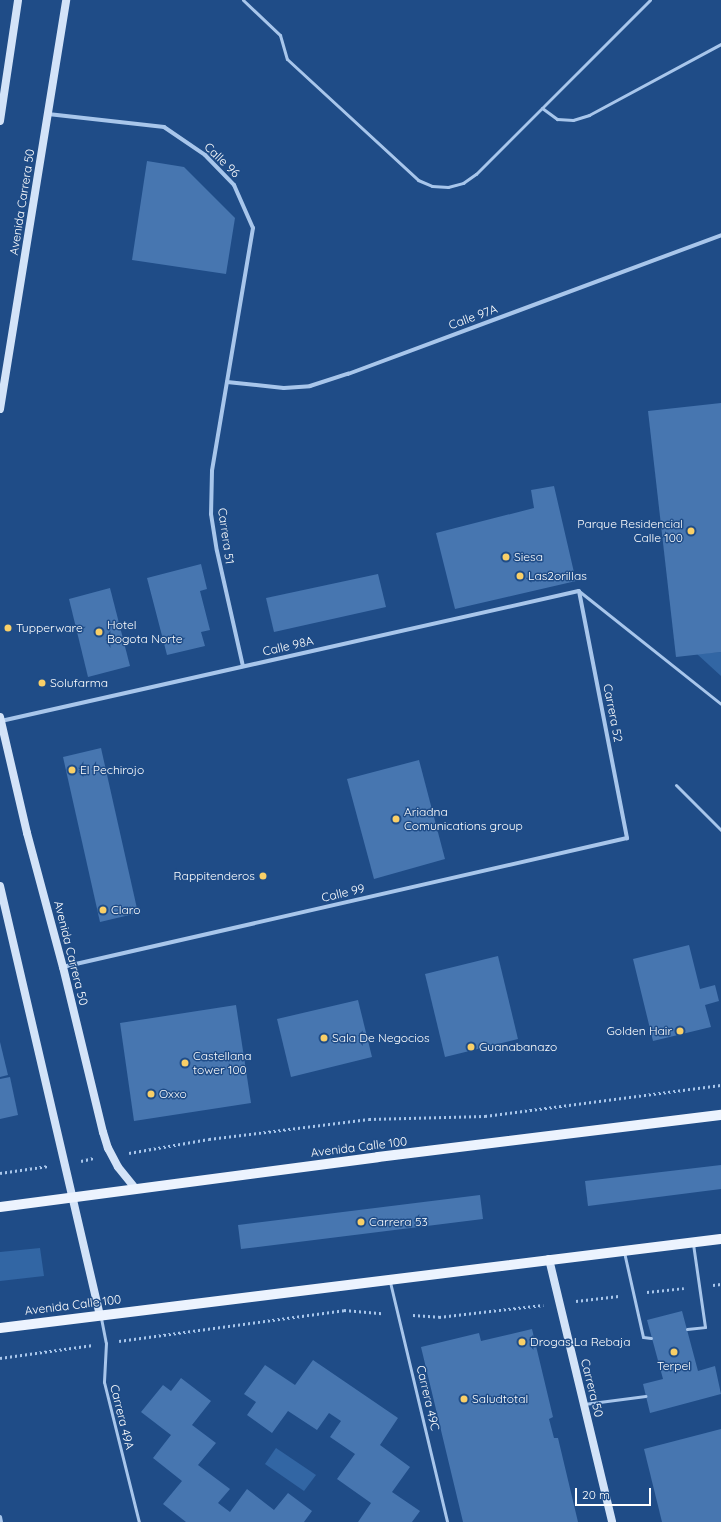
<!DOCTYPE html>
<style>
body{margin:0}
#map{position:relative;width:721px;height:1522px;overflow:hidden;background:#1f4c87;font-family:Quicksand,sans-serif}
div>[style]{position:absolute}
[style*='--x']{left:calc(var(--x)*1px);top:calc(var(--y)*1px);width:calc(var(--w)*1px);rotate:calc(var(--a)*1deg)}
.green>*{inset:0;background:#3266a4}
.building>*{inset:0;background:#4776b0}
.path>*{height:2.5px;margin-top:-1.25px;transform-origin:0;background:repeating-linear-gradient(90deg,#a8c6eb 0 2px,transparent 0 5px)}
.lane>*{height:3px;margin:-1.5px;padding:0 1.5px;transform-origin:1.5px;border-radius:1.5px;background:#a8c6eb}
.street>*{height:4px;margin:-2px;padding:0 2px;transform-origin:2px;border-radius:2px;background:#a8c6eb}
.secondary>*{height:8px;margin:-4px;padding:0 4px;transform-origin:4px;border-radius:4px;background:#d3e3f8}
.primary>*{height:10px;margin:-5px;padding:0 5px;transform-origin:5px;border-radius:5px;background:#ecf3fe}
.dots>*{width:11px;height:11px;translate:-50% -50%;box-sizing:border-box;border:2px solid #1f4c87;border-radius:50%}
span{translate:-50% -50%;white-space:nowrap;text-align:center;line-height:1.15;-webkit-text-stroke:3px #1f4c87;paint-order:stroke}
.street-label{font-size:12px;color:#fff}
.poi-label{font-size:12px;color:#fff}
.right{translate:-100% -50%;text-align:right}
.left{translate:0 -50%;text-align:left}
.scale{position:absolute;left:575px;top:1488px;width:76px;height:18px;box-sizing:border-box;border:2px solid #fff;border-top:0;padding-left:5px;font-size:12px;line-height:14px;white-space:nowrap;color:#fff;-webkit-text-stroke:3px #1f4c87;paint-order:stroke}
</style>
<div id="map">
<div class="green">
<i style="clip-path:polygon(721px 652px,721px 676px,697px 654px)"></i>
<i style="clip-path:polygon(40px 1248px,44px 1276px,0 1281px,0 1252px)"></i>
<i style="clip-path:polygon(276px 1448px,316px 1475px,304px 1491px,265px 1464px)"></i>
</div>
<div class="building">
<i style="clip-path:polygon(147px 161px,184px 167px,235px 218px,226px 274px,132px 260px)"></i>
<i style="clip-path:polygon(721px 403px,721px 652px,676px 657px,648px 411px)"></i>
<i style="clip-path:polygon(554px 486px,576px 581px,455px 609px,436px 533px,534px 508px,531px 490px)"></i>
<i style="clip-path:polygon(201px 564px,207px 589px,200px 591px,210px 630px,201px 632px,205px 646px,167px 655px,147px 578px)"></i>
<i style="clip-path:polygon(378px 574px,386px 607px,274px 632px,266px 598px)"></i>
<i style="clip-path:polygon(110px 588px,130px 666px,88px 677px,69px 599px)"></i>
<i style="clip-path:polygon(101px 748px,138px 913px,100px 922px,63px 757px)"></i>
<i style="clip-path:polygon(419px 760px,445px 859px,374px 879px,347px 779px)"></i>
<i style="clip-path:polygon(689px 945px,700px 989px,715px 985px,719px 1001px,705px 1005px,711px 1027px,653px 1041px,633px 959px)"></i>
<i style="clip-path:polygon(498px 956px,518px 1039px,445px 1057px,425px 974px)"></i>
<i style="clip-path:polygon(358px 1000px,372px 1057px,291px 1077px,277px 1019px)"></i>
<i style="clip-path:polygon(236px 1005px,251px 1103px,134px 1121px,120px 1023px)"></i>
<i style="clip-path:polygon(0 1042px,8px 1075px,0 1077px)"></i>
<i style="clip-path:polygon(10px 1077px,18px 1115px,0 1119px,0 1079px)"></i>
<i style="clip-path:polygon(721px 1165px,721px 1189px,588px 1206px,585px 1181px)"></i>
<i style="clip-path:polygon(480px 1195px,483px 1219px,241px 1249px,238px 1225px)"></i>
<i style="clip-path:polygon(682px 1311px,698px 1371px,715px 1366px,721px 1394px,650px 1413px,643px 1384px,663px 1379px,647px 1320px)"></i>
<i style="clip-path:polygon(532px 1329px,553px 1417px,549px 1419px,554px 1438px,558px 1438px,578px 1522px,463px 1522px,421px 1347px,479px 1333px,481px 1341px)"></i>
<i style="clip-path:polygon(313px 1360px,398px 1418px,380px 1445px,410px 1467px,392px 1492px,420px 1511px,412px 1522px,358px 1522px,371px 1503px,337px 1479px,355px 1454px,330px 1437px,341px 1421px,329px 1413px,317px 1430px,288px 1411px,272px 1433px,247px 1415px,256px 1402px,244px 1394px,265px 1365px,295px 1385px)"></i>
<i style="clip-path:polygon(181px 1378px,211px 1401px,192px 1425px,216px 1443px,198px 1465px,230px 1489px,218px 1503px,230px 1512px,247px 1489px,274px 1510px,288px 1493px,312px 1511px,304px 1522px,186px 1522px,163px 1504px,182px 1481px,153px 1458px,171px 1435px,141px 1412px,163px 1385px,171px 1391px)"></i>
<i style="clip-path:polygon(721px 1429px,721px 1522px,662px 1522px,644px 1449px)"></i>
</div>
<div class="path">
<i style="--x:129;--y:1153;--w:81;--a:-9.9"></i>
<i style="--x:209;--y:1139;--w:161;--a:-7.1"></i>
<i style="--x:369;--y:1119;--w:116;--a:-1.5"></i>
<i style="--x:485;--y:1116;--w:238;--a:-7.5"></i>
<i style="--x:81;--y:1161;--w:13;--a:-13"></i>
<i style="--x:0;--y:1173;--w:49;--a:-8.1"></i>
<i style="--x:713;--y:1285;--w:8;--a:-7"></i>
<i style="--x:647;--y:1292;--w:37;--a:-6"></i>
<i style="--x:576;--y:1301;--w:43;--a:-6.6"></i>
<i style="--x:413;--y:1315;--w:26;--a:4"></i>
<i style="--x:439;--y:1317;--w:105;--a:-6.6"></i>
<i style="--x:119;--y:1341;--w:227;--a:-7.8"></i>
<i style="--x:344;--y:1310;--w:38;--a:5"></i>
<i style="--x:0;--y:1358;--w:94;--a:-8"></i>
</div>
<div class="lane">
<i style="--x:243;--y:0;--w:51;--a:43.4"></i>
<i style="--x:280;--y:35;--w:25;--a:74"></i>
<i style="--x:287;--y:59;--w:178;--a:42.7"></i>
<i style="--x:418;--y:180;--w:15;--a:23"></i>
<i style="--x:432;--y:186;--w:16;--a:4"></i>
<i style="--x:448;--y:187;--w:16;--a:-15"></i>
<i style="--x:463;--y:183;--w:16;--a:-35"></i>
<i style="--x:476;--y:174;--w:246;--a:-45"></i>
<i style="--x:542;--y:108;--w:19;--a:36"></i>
<i style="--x:557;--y:119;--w:16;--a:4"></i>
<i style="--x:573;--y:120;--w:17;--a:-17"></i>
<i style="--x:589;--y:115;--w:150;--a:-28.3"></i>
<i style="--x:579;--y:591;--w:181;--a:38.5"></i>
<i style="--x:676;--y:785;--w:64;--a:45"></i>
<i style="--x:624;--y:1252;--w:87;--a:77.4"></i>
<i style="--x:643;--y:1337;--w:8;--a:7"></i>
<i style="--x:390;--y:1282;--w:247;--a:76.6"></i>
<i style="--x:101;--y:1318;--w:25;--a:79"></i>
<i style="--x:106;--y:1343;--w:39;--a:93"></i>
<i style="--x:104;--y:1382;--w:144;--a:76"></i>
<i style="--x:687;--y:1329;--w:18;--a:-6"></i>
<i style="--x:705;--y:1327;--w:84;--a:-98.2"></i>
<i style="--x:584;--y:1404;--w:62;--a:-7.5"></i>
</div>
<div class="street">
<i style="--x:48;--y:114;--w:117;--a:6.4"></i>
<i style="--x:164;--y:127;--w:50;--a:34.3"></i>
<i style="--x:205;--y:155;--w:42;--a:46"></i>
<i style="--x:234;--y:185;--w:47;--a:66.2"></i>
<i style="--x:253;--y:228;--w:246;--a:99.6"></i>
<i style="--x:212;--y:471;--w:43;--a:91.3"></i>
<i style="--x:211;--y:514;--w:37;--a:81"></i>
<i style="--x:217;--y:551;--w:118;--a:77.3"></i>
<i style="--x:227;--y:382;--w:57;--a:6"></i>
<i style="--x:284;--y:388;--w:26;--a:-4"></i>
<i style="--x:310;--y:386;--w:40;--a:-18"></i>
<i style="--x:348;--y:374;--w:398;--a:-20.4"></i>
<i style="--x:1;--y:721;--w:592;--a:-12.68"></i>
<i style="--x:579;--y:591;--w:252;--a:79"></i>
<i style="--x:627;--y:838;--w:579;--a:167.12"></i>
<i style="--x:0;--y:1517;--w:5;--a:79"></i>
</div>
<div class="secondary">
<i style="--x:0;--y:121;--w:122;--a:-81.5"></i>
<i style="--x:0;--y:409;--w:414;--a:-80.8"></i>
<i style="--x:0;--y:717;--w:119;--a:76.9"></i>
<i style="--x:27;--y:833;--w:139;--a:75"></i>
<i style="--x:63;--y:967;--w:170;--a:76.4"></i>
<i style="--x:103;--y:1132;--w:17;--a:73"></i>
<i style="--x:108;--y:1148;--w:21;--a:62"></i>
<i style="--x:118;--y:1167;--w:27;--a:51"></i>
<i style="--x:0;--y:886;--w:441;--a:76.9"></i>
<i style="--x:549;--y:1259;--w:270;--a:76.5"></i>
</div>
<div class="primary">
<i style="--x:0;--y:1207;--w:381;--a:-7.5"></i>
<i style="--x:378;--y:1157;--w:346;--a:-7"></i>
<i style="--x:0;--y:1328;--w:726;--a:-7.04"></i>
</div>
<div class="dots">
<i style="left:691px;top:531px;background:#f9cf67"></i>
<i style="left:506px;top:557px;background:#f9cf67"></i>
<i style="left:520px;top:576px;background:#f9cf67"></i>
<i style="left:8px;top:628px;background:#f9cf67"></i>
<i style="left:99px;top:632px;background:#f9cf67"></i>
<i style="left:42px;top:683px;background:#f9cf67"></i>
<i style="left:72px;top:770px;background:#f9cf67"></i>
<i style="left:396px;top:819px;background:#f9cf67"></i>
<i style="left:263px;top:876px;background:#f9cf67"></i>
<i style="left:103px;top:910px;background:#f9cf67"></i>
<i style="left:680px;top:1031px;background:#f9cf67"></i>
<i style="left:324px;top:1038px;background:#f9cf67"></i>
<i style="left:471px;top:1047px;background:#f9cf67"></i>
<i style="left:185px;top:1063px;background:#f9cf67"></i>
<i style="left:151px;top:1094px;background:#f9cf67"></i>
<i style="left:361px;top:1222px;background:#f9cf67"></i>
<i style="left:522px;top:1342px;background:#f9cf67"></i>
<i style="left:674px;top:1352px;background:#f9cf67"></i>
<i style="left:464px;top:1399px;background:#f9cf67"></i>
</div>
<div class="street-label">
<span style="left:222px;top:160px;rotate:44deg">Calle 96</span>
<span style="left:22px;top:202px;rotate:-81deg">Avenida Carrera 50</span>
<span style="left:473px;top:317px;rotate:-20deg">Calle 97A</span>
<span style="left:226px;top:536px;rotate:82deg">Carrera 51</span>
<span style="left:288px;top:646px;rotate:-13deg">Calle 98A</span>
<span style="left:613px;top:713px;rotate:79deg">Carrera 52</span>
<span style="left:343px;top:893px;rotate:-13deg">Calle 99</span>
<span style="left:71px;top:953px;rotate:76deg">Avenida Carrera 50</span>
<span style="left:359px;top:1147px;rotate:-7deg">Avenida Calle 100</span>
<span style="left:73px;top:1305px;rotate:-7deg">Avenida Calle 100</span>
<span style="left:592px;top:1388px;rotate:76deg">Carrera 50</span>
<span style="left:428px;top:1398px;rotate:77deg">Carrera 49C</span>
<span style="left:122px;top:1417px;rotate:76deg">Carrera 49A</span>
</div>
<div class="poi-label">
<span class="right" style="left:683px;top:531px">Parque Residencial<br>Calle 100</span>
<span class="left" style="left:514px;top:557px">Siesa</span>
<span class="left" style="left:528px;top:576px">Las2orillas</span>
<span class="left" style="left:107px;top:632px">Hotel<br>Bogota Norte</span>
<span class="left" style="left:16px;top:628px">Tupperware</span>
<span class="left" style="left:50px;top:683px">Solufarma</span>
<span class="left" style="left:80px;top:770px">El Pechirojo</span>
<span class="left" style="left:404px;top:819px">Ariadna<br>Comunications group</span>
<span class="right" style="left:255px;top:876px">Rappitenderos</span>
<span class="left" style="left:111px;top:910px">Claro</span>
<span class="right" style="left:672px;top:1031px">Golden Hair</span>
<span class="left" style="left:332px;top:1038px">Sala De Negocios</span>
<span class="left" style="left:479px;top:1047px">Guanabanazo</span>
<span class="left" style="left:193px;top:1063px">Castellana<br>tower 100</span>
<span class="left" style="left:159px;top:1094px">Oxxo</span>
<span class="left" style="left:369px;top:1222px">Carrera 53</span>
<span class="left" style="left:530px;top:1342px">Drogas La Rebaja</span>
<span style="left:674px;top:1366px">Terpel</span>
<span class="left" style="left:472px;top:1399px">Saludtotal</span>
</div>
<div class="scale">20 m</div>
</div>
